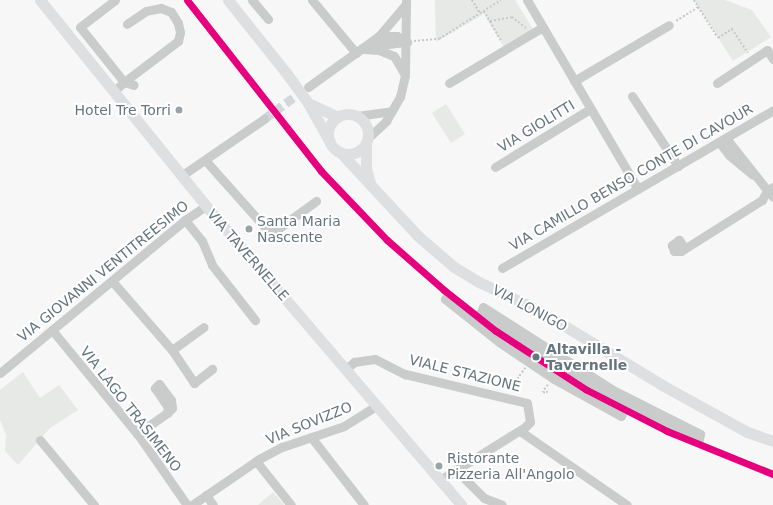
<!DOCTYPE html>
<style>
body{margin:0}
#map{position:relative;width:773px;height:505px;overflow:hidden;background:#f7f7f7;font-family:"DejaVu Sans",sans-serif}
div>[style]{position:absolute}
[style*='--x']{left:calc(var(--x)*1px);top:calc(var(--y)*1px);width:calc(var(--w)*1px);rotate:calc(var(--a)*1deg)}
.green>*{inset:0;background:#e6e9e5}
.minor-tunnel>*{height:9px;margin-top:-4.5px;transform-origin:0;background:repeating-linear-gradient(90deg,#d3d7d9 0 9px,transparent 0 13.5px)}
.path>*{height:1.5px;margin-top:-0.75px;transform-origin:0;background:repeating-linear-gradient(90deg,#c8c9ca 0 2px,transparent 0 4px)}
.minor>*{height:9px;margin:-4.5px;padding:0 4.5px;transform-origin:4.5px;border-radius:4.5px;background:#cacccc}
.major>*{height:11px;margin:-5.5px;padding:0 5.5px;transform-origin:5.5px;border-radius:5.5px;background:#dedfe0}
.major>.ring{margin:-5.5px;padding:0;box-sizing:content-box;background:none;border:11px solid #dedfe0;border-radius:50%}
.rail-1>*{height:7px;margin:-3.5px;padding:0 3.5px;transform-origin:3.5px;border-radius:3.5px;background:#e5007d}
.dots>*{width:11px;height:11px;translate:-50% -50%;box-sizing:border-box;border:2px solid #fff;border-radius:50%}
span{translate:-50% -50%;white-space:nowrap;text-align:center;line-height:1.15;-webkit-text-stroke:4px #fff;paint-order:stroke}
.poi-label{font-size:14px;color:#66767e}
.right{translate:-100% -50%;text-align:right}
.left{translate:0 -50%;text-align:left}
.street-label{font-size:14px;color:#66767e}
.stop-label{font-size:14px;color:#66767e;font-weight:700}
</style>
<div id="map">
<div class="green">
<i style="clip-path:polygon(435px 0,515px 0,533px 29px,504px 47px,484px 14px,436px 42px)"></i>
<i style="clip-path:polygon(694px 0,725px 0,752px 10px,771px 37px,733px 61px)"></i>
<i style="clip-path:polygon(446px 104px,465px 134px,451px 143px,432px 113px)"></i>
<i style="clip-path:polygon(23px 372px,40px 398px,59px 385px,78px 410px,50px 428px,18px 465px,5px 451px,6px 435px,0 420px,0 390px)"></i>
<i style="clip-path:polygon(273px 492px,284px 505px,258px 505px)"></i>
</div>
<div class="minor-tunnel">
<i style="--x:264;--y:119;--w:51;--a:-36.2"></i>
</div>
<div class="path">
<i style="--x:472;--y:0;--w:15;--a:58"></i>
<i style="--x:694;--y:0;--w:45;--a:57.7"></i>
<i style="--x:718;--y:38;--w:17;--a:-33"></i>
<i style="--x:732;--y:29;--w:29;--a:56"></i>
<i style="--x:484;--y:11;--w:36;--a:60"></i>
<i style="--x:490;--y:21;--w:22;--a:-10"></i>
<i style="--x:512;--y:17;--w:18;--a:38"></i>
<i style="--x:676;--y:21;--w:26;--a:-32"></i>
<i style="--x:414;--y:41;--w:25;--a:-5"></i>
<i style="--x:439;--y:39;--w:73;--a:-32.2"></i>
<i style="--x:517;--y:379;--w:14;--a:-54"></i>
<i style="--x:548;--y:385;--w:9;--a:126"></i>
<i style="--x:543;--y:392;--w:3;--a:18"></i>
<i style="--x:546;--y:393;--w:4;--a:-63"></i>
</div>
<div class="minor">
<i style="--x:252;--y:0;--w:25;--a:50"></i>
<i style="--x:312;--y:0;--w:69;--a:50.3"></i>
<i style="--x:527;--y:0;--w:219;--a:59.6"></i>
<i style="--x:379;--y:36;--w:42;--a:-49.8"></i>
<i style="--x:372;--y:46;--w:35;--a:-7"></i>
<i style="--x:363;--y:49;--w:16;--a:4"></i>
<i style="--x:379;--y:50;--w:16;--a:22"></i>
<i style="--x:394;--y:56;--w:20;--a:60"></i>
<i style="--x:574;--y:81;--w:110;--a:-30.5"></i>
<i style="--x:124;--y:82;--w:68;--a:-37.2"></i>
<i style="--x:178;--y:41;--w:9;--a:-77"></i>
<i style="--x:180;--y:32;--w:9;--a:-103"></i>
<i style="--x:178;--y:23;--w:13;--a:-122"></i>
<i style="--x:171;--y:12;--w:11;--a:-158"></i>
<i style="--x:161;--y:8;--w:15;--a:169"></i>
<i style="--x:146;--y:11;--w:23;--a:146"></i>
<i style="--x:124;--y:82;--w:10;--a:17"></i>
<i style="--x:449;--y:83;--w:109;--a:-30.8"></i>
<i style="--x:717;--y:83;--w:60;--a:-33.4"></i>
<i style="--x:767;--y:50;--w:11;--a:56"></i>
<i style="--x:308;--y:87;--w:87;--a:-35.7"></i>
<i style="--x:379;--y:36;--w:18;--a:0"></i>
<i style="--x:397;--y:36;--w:12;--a:31"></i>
<i style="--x:114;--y:91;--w:13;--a:-42"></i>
<i style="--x:124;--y:82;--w:70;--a:-128.7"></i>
<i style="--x:80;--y:27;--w:44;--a:-37.6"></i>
<i style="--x:632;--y:96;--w:84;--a:56.7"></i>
<i style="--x:357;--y:116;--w:35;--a:-8"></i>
<i style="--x:368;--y:138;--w:25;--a:-43"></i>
<i style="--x:386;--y:121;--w:28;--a:-60"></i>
<i style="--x:400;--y:97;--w:22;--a:-77"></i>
<i style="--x:405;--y:76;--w:76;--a:-89.2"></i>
<i style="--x:719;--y:142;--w:16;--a:52"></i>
<i style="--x:729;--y:155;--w:31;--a:40"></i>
<i style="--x:205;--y:160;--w:99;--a:48.3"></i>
<i style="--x:271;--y:234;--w:56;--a:-36.3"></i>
<i style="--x:495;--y:167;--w:111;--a:-31.4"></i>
<i style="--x:181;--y:176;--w:101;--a:-34.5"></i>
<i style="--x:773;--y:187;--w:7;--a:153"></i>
<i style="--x:767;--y:190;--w:9;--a:49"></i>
<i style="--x:185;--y:220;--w:27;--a:51"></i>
<i style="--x:202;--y:241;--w:26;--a:67"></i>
<i style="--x:212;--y:265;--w:70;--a:52"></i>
<i style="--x:684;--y:247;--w:9;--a:-126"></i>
<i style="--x:679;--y:240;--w:9;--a:144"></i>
<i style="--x:672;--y:245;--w:6;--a:72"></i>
<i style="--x:674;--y:251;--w:7;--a:0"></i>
<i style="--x:681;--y:251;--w:96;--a:-32.2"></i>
<i style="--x:762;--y:200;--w:11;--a:-63"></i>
<i style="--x:767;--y:190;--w:66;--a:-128.3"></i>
<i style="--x:502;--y:268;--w:314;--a:-30.2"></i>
<i style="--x:112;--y:281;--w:91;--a:49"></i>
<i style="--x:172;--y:350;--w:40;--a:56"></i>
<i style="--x:194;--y:383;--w:23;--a:-38"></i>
<i style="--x:447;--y:295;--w:114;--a:36.1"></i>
<i style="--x:539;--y:362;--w:97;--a:30.3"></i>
<i style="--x:623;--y:411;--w:5;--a:112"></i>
<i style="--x:621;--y:416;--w:77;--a:-151.1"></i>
<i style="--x:554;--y:379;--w:66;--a:-146.1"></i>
<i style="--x:499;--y:342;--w:69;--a:-141.5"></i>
<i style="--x:445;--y:299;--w:4;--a:-63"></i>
<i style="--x:483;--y:307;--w:152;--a:32.6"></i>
<i style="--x:611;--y:389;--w:100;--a:26.8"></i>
<i style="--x:700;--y:434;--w:5;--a:101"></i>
<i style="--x:699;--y:439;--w:54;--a:-154.9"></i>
<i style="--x:650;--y:416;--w:102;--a:-151.2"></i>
<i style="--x:561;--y:367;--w:97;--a:-145.5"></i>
<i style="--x:481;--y:312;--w:5;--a:-68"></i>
<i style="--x:52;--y:330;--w:137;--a:50.6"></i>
<i style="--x:139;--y:436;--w:84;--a:55.2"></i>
<i style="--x:172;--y:350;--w:39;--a:-36"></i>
<i style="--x:346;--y:369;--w:11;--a:-41"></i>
<i style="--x:354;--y:362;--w:21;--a:-8"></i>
<i style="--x:375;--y:359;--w:34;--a:27"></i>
<i style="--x:405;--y:374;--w:125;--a:13.4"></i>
<i style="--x:527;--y:403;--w:19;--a:81"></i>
<i style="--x:530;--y:422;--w:7;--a:135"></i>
<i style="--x:525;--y:427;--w:100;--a:148.1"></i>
<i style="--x:0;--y:373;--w:240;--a:-39.6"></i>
<i style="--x:185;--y:220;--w:25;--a:-34"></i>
<i style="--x:520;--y:431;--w:130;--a:34.7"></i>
<i style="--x:137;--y:434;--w:37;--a:-35"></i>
<i style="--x:167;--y:413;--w:7;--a:-45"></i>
<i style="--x:172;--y:408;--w:8;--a:-97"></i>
<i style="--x:171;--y:400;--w:20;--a:-127"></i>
<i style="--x:159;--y:384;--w:6;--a:135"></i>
<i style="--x:155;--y:388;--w:23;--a:56"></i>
<i style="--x:168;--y:407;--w:6;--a:99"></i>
<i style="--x:311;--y:437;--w:86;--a:52.1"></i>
<i style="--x:40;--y:440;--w:85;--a:50.3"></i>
<i style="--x:256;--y:461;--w:56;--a:51.5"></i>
<i style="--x:460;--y:468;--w:13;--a:63"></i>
<i style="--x:466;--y:480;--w:25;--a:45"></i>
<i style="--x:484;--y:498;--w:19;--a:21"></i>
<i style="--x:206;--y:495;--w:12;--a:55"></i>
<i style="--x:192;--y:505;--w:81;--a:-34.5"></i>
<i style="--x:259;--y:459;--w:26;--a:-28"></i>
<i style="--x:282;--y:447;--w:65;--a:-18.7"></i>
<i style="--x:344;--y:426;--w:39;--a:-32"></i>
</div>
<div class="major">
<i style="--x:40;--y:0;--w:265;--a:51.1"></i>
<i style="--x:206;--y:206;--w:393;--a:49.5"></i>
<i style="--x:228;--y:0;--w:95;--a:51.4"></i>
<i style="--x:287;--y:74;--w:36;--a:54"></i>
<i style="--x:308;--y:103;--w:45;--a:60.6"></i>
<i style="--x:308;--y:103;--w:33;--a:25"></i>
<i class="ring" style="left:328px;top:114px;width:29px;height:29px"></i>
<i style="--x:366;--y:144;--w:24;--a:90"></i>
<i style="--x:366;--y:168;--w:16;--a:75"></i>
<i style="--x:340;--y:152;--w:115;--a:47.1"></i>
<i style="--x:418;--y:236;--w:48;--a:40.7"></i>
<i style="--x:454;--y:267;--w:29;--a:31"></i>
<i style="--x:479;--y:282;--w:68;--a:25.4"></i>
<i style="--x:540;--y:311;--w:143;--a:31.2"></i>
<i style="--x:662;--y:385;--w:97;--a:28.9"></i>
<i style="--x:747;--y:432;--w:28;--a:19"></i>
</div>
<div class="rail-1">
<i style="--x:187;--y:0;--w:217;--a:51.9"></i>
<i style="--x:321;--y:171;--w:95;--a:46.3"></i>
<i style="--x:387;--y:240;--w:76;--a:41.3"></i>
<i style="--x:444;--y:290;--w:66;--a:38.3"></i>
<i style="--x:496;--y:331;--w:108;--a:33"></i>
<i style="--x:587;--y:390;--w:90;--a:27.1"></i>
<i style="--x:667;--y:431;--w:114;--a:22.1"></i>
</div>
<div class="dots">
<i style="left:179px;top:110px;background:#99a3a8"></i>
<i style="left:249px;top:229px;background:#99a3a8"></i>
<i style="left:536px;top:357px;background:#66767e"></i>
<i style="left:439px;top:466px;background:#99a3a8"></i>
</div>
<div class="poi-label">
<span class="right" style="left:171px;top:110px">Hotel Tre Torri</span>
<span class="left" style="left:257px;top:229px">Santa Maria<br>Nascente</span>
<span class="left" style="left:447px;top:466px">Ristorante<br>Pizzeria All'Angolo</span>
</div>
<div class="street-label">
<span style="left:536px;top:126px;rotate:-31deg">VIA GIOLITTI</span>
<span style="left:631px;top:177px;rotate:-30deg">VIA CAMILLO BENSO CONTE DI CAVOUR</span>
<span style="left:248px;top:255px;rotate:49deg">VIA TAVERNELLE</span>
<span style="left:103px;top:271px;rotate:-39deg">VIA GIOVANNI VENTITREESIMO</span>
<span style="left:530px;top:308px;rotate:28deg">VIA LONIGO</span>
<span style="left:465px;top:373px;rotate:14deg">VIALE STAZIONE</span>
<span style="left:131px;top:409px;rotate:52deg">VIA LAGO TRASIMENO</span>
<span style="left:309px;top:423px;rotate:-22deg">VIA SOVIZZO</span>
</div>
<div class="stop-label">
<span class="left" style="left:546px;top:357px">Altavilla -<br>Tavernelle</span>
</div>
</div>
